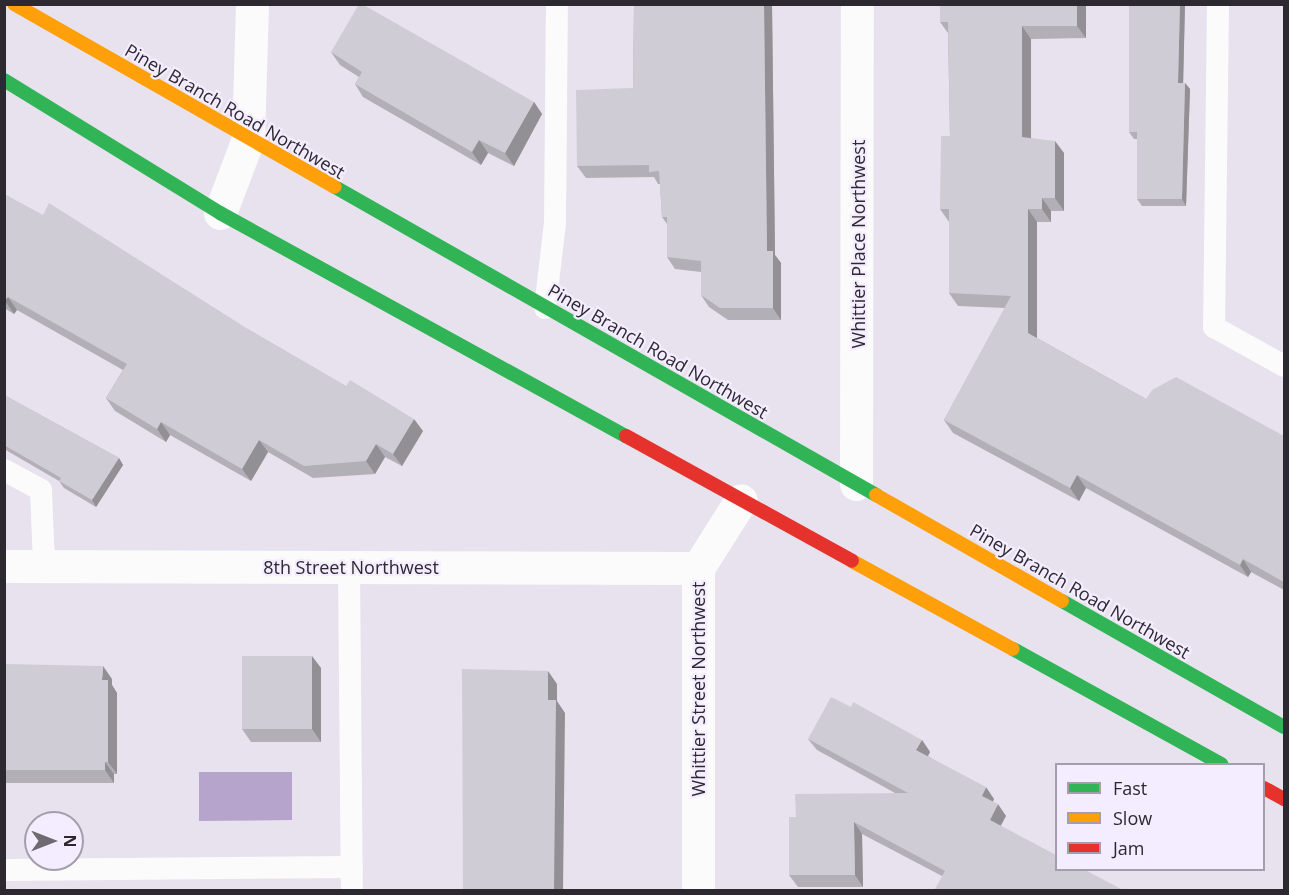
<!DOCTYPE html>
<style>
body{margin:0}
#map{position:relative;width:1289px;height:895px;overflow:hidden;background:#e7e2ed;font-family:"Open Sans",sans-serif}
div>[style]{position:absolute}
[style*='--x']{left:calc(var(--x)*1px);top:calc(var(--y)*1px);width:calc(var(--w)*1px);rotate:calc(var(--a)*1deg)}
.water>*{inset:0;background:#b7a4cd}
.lane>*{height:22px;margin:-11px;padding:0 11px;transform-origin:11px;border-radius:11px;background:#fbfbfc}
.street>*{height:33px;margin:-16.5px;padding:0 16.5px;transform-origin:16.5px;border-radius:16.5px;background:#fbfbfc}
.fast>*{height:14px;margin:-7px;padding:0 7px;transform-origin:7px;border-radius:7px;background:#30b455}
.slow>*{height:14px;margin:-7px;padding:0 7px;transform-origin:7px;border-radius:7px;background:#ff9f0a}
.jam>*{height:14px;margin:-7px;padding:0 7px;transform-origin:7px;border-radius:7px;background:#e5322d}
.wall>*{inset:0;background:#b3afb7}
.shaded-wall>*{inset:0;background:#928f95}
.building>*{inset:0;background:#d0ccd5}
span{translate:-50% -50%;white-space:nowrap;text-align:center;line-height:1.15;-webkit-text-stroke:4.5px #f4ecff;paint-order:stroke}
.street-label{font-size:18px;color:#2c2930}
.frame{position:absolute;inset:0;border:6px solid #2c2930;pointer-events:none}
.legend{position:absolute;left:1055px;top:763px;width:210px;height:108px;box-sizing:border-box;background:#f4ecff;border:2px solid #a49eac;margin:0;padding:8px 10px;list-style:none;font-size:18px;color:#2c2930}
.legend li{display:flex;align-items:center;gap:12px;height:30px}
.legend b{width:30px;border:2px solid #a49eac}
.north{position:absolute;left:24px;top:811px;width:60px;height:60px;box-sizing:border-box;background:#f4ecff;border:2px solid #a49eac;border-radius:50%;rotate:90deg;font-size:16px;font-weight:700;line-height:24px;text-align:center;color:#2c2930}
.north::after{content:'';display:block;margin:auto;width:21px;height:27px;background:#6d6a72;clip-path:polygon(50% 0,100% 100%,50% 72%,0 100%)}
</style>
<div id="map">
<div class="water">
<i style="clip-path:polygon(199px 772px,292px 772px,292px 820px,199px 821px)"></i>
</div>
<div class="lane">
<i style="--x:1218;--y:4;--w:323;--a:90.7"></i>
<i style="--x:1214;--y:327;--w:80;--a:29.1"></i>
<i style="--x:545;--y:308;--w:86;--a:-83.3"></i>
<i style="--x:555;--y:223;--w:219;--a:-89.5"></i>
<i style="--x:4;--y:470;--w:42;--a:28.4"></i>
<i style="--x:41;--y:490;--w:76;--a:87.7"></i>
<i style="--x:349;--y:566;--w:324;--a:89.5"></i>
<i style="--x:4;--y:870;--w:348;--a:-0.5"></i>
</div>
<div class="street">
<i style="--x:220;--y:213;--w:79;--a:-69.3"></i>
<i style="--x:248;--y:139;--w:135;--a:-88.3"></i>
<i style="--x:856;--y:484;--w:480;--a:-89.9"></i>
<i style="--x:4;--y:566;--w:694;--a:0.17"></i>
<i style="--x:698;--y:890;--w:322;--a:-90"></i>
<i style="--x:698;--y:568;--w:80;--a:-57.7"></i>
</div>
<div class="fast">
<i style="--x:4;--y:80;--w:254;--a:31.6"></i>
<i style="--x:220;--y:213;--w:463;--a:28.8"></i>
<i style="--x:335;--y:187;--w:623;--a:29.65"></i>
<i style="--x:1062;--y:601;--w:255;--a:29.6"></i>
<i style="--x:1013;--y:649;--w:238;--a:28.9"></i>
</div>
<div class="slow">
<i style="--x:14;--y:4;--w:369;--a:29.7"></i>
<i style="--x:876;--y:495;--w:214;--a:29.7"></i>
<i style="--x:852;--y:561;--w:183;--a:28.7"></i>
</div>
<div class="jam">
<i style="--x:626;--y:436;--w:258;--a:28.9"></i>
<i style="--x:1264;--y:788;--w:23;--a:29"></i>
</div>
<div class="wall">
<i style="clip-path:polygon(634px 4px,772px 4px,775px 255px,781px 263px,781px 320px,728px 320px,709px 307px,701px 295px,701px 272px,675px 269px,667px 257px,667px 224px,662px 217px,660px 184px,658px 184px,654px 177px,586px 178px,577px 166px,633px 88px)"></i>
<i style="clip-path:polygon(1086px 4px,1086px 38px,1031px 39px,1031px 138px,1064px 153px,1064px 211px,1051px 211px,1051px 222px,1037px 222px,1037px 338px,1146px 399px,1284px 436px,1284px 590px,1251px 572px,1248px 577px,1086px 488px,1079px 501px,953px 433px,944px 420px,1005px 308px,958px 306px,949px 293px,949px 222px,940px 209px,950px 136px,948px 33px,940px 22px)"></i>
<i style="clip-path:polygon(1129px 4px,1185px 4px,1183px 83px,1185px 83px,1190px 89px,1186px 206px,1142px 206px,1137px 199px,1137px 139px,1134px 139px,1129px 132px)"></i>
<i style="clip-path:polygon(331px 52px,534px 102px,542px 114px,514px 166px,488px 153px,481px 165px,363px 97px,355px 84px,359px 77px,340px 65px)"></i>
<i style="clip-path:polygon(4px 194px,251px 331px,423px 431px,402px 466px,385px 457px,375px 474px,313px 478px,268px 452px,251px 481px,170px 435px,166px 442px,115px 411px,106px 398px,123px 370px,17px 310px,14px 314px,4px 308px)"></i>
<i style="clip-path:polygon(4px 395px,119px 458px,123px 465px,96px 507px,64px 488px,59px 481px,4px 449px)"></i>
<i style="clip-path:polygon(4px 664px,112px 679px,112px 685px,117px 693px,117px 774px,114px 774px,114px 783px,4px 783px)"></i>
<i style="clip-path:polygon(321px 668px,321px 742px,251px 742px,242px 729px)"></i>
<i style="clip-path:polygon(808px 739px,922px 740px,930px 752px,928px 756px,994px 799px,993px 802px,1006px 816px,942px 876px,862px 834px,863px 887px,798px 887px,789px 875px,796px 817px,895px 793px,817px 750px)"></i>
</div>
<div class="shaded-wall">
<i style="clip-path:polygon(764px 4px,772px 4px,775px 255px,781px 263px,781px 320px,773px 308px,767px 251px)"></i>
<i style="clip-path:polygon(1077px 4px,1086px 4px,1086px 38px,1077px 26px)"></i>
<i style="clip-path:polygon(1180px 4px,1185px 4px,1183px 89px,1178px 83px)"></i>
<i style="clip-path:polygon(1022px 26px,1031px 39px,1031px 149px,1022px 137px)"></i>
<i style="clip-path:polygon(1185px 83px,1190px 89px,1186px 206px,1182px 199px)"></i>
<i style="clip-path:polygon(534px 102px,542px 114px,514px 166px,505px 153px)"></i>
<i style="clip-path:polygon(479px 140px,488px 153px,481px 165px,472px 152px)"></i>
<i style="clip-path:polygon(1055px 141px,1064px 153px,1064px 211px,1055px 198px)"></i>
<i style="clip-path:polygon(1042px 198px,1051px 211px,1051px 222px,1042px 209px)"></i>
<i style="clip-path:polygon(1028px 209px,1037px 222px,1037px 345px,1028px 333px)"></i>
<i style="clip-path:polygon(8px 297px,17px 310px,14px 314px,5px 301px)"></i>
<i style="clip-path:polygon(414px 419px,423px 431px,402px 466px,393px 454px)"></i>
<i style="clip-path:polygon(161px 422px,170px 435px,166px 442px,157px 429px)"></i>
<i style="clip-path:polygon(259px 440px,268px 452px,251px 481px,242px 469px)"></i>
<i style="clip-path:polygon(376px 444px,385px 457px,375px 474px,366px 461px)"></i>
<i style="clip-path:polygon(119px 458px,123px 465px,96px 507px,92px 500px)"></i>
<i style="clip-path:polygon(1077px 475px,1086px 488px,1079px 501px,1070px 488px)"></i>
<i style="clip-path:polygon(1243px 559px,1251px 572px,1248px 577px,1240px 565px)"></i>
<i style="clip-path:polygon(312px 656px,321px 668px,321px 742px,312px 729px)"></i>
<i style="clip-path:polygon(103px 666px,112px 679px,112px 685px,117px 693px,117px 774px,108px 762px,102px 680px)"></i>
<i style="clip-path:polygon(548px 671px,557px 684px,557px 701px,565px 713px,563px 891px,554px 891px,548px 700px)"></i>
<i style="clip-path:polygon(922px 740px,930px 752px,925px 761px,916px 750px)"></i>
<i style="clip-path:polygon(105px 762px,114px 774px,114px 783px,105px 770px)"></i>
<i style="clip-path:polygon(986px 787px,994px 799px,990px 808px,982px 796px)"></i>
<i style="clip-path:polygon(998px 804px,1006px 816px,998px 831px,990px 820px)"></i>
<i style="clip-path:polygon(854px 822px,862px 834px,863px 887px,855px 875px)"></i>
</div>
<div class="building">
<i style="clip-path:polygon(359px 4px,362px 4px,534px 102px,505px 153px,479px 140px,472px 152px,355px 84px,362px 72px,331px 52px)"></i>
<i style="clip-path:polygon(634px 4px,764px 4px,767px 251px,773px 251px,773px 308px,720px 308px,701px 295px,701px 261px,667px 257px,667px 217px,662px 217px,659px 171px,649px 172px,649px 165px,577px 166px,576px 90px,633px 88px)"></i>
<i style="clip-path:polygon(940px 4px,1077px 4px,1077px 26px,1022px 26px,1022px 137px,1055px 141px,1055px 198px,1042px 198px,1042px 209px,1028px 209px,1028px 333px,1146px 399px,1152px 390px,1176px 377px,1284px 436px,1284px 582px,1243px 559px,1240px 565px,1077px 475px,1070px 488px,944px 420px,1011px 296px,949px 293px,949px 209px,940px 209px,941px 136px,950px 136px,948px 22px,940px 22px)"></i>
<i style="clip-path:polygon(1129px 4px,1180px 4px,1178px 83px,1185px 83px,1182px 199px,1137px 199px,1137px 132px,1129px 132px)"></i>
<i style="clip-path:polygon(4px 194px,43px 215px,49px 203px,251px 331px,346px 386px,350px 380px,414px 419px,393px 454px,376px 444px,366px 461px,304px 466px,259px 440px,242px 469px,161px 422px,157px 429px,106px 398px,127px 364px,8px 297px,4px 301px)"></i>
<i style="clip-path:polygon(4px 395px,119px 458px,92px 500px,59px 481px,61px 478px,4px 445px)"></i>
<i style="clip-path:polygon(242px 656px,312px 656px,312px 729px,242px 729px)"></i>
<i style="clip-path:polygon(4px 664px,103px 666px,102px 680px,108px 680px,108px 762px,105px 762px,105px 770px,4px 770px)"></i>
<i style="clip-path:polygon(462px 669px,548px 671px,548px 700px,556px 700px,554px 891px,463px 891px)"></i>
<i style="clip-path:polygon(831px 697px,851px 707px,853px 702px,922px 740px,916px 750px,986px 787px,982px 796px,998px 804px,990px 820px,1056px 855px,1056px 870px,1085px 870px,1125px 891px,934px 891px,945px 871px,854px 822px,855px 875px,789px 875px,789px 817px,796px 817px,795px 794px,908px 793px,808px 739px)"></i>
</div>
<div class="street-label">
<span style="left:235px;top:111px;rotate:30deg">Piney Branch Road Northwest</span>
<span style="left:858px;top:244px;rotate:-90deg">Whittier Place Northwest</span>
<span style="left:658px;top:351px;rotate:30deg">Piney Branch Road Northwest</span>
<span style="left:351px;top:567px">8th Street Northwest</span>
<span style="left:1080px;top:591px;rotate:30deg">Piney Branch Road Northwest</span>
<span style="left:698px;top:689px;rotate:-90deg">Whittier Street Northwest</span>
</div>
<div class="frame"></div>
<ul class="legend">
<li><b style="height:8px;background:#30b455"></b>Fast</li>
<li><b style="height:8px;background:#ff9f0a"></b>Slow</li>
<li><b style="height:8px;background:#e5322d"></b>Jam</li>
</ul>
<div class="north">N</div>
</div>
